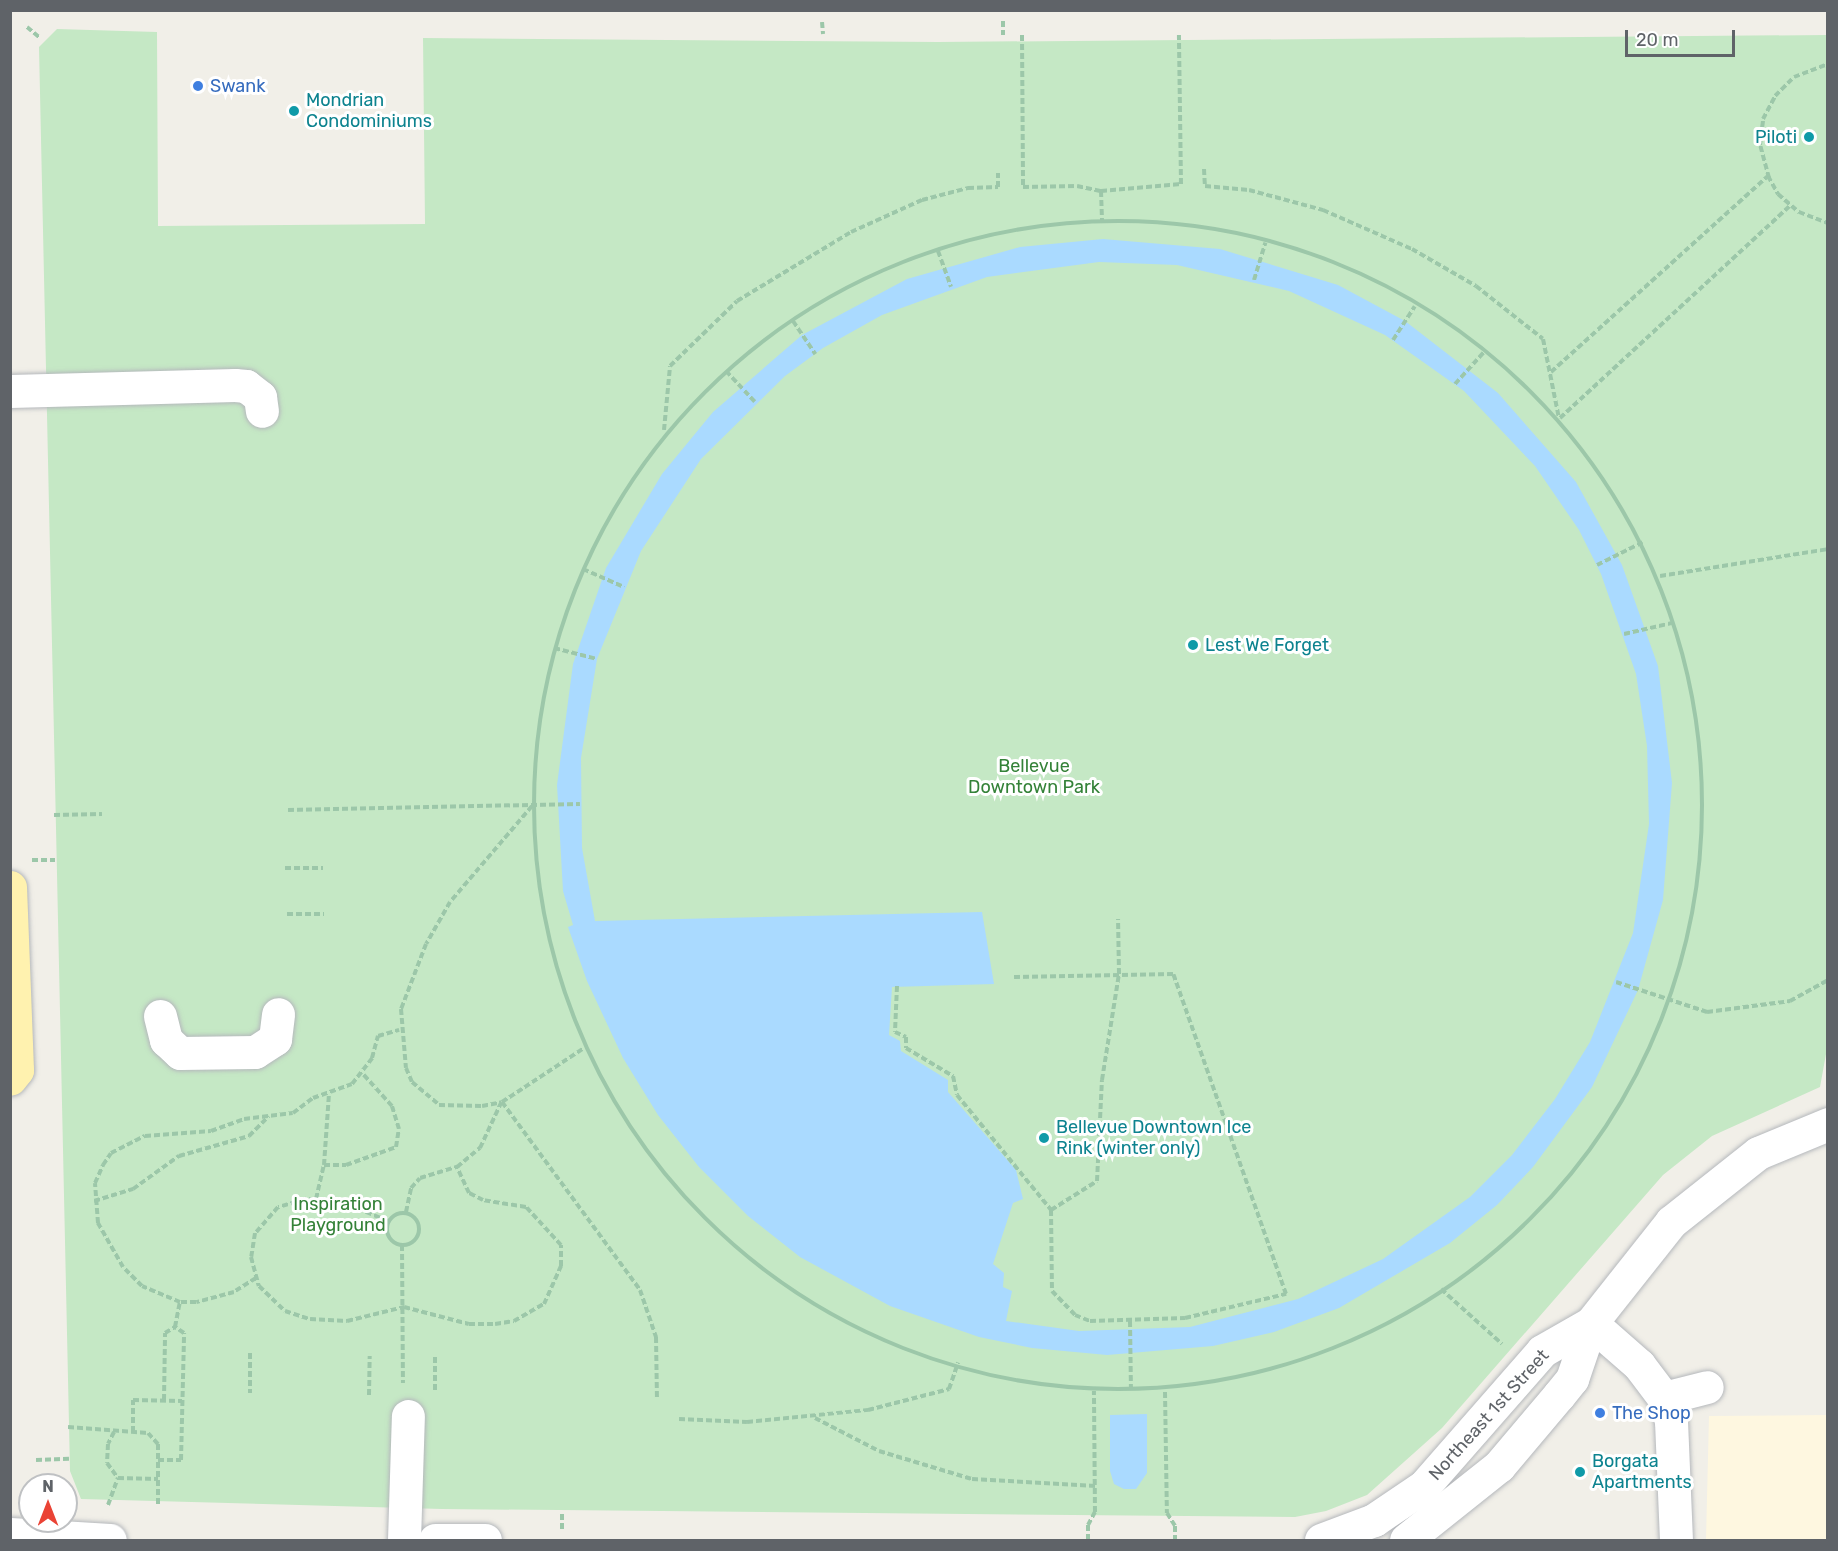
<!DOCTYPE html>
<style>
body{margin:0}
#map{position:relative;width:1838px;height:1551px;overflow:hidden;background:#f1efe8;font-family:Rubik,sans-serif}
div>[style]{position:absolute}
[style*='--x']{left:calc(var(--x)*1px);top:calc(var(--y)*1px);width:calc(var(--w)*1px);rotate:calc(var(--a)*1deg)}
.commercial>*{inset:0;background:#fef7e0}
.green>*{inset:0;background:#c5e8c5}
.water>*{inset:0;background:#aadaff}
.path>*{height:4px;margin-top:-2px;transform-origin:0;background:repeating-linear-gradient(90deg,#9cc7a9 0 6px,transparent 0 9px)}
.path>.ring{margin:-2px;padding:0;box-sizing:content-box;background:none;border:4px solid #9cc7a9;border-radius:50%}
.roads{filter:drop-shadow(0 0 2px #b5b8bc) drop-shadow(0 0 2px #b5b8bc)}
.minor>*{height:33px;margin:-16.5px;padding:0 16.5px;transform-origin:16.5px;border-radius:16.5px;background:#fff}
.major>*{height:33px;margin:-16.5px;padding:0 16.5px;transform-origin:16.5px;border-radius:16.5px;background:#fff2af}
.dots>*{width:16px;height:16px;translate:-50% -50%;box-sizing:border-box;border:3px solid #fff;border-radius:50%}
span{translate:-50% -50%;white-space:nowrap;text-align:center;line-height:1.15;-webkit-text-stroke:6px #fff;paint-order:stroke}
.shop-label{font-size:18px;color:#366cbe}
.left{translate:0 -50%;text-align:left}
.culture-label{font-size:18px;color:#0d838f}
.right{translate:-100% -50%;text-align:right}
.park-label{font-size:18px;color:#348238}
.street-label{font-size:18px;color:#5f6368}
.frame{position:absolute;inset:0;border:12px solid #5f6368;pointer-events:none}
.north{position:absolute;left:18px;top:1473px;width:60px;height:60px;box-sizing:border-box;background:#fff;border:2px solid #bfc1c3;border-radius:50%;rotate:0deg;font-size:16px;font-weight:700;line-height:24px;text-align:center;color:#5f6368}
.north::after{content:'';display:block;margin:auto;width:21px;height:27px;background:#ea4335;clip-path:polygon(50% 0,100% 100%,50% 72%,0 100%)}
.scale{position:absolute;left:1625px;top:30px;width:110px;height:27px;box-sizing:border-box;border:3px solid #5f6368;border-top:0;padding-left:8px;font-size:18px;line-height:21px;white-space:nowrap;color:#5f6368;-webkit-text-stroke:4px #fff;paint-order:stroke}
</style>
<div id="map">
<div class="commercial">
<i style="clip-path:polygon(1827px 1415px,1827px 1540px,1706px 1540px,1709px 1416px)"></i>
</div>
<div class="green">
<i style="clip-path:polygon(57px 29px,157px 32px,158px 226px,425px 224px,423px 38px,938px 42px,1827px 35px,1828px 1043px,1820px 1087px,1712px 1136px,1663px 1175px,1442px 1428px,1367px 1495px,1326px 1511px,1295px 1517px,442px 1509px,81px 1499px,70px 1471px,39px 47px)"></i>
</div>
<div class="water">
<i style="clip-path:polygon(evenodd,1103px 239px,1220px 249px,1338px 285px,1405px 321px,1498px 393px,1576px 482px,1622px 565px,1658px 666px,1672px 783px,1663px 900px,1638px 990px,1592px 1087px,1533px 1167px,1497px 1205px,1450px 1243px,1339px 1308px,1274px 1332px,1213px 1346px,1107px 1355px,1032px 1348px,979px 1337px,890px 1306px,800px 1257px,748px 1216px,699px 1167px,658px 1115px,623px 1058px,587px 981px,568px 927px,573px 925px,563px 891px,557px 785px,573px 664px,606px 568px,662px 474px,713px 412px,802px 335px,907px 279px,1020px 247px,1103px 239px,1099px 262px,1177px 265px,1289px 291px,1385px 335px,1464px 391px,1535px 466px,1579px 530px,1601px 574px,1636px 674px,1647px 746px,1649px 824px,1633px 933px,1590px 1042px,1555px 1099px,1512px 1155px,1470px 1197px,1383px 1259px,1298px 1299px,1190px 1327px,1079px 1331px,1006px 1321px,1012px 1291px,1003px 1287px,1004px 1273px,993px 1264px,1013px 1203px,1023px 1199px,1016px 1170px,948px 1092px,948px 1080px,901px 1051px,900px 1041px,889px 1035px,892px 987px,994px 984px,982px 912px,595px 921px,582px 848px,581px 758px,597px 659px,641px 551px,701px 459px,785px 376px,823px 348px,882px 315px,987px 277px,1099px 262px)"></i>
<i style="clip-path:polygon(1147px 1414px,1147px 1473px,1136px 1489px,1124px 1489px,1114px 1484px,1110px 1471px,1110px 1415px)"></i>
</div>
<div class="path">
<i style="--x:1003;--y:21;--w:14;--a:90"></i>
<i style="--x:822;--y:22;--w:12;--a:85"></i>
<i style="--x:27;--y:27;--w:16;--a:40"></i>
<i style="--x:1022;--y:35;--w:152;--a:89.6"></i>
<i style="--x:1023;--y:187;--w:54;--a:-1.1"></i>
<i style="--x:1077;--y:186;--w:25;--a:12"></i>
<i style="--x:1101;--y:191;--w:80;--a:-5"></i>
<i style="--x:1181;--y:184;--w:149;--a:-90.8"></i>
<i style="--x:1204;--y:169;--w:17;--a:87"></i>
<i style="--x:1205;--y:186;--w:44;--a:5.2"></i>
<i style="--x:1249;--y:190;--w:77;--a:15.1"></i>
<i style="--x:1323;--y:210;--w:97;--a:23.7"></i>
<i style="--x:1412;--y:249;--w:74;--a:30"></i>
<i style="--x:1476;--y:286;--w:85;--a:38.3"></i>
<i style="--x:1543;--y:339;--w:81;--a:78.6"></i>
<i style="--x:1769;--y:178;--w:34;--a:-105"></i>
<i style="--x:1760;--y:145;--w:26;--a:-83"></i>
<i style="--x:1763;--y:119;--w:26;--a:-62"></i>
<i style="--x:1775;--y:96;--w:27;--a:-45"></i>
<i style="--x:1794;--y:77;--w:36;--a:-21"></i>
<i style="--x:1101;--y:191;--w:32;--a:88"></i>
<i class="ring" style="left:534px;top:221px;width:1164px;height:1164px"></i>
<i style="--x:938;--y:251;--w:38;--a:70"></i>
<i style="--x:1254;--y:280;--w:39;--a:-73"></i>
<i style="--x:793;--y:321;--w:40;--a:56"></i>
<i style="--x:1393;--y:340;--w:40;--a:-57.1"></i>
<i style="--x:726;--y:371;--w:42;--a:46.9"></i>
<i style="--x:1551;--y:372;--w:292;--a:-42.1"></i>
<i style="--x:1768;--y:176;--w:21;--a:61"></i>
<i style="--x:1778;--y:194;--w:28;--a:41"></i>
<i style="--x:1799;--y:212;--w:31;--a:21"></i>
<i style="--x:1455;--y:384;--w:43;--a:-47.8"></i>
<i style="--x:1560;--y:418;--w:314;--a:-42.7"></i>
<i style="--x:664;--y:430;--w:64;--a:-84.6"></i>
<i style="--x:670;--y:366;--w:93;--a:-44.1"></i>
<i style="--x:737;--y:301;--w:133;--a:-31.2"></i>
<i style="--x:851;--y:232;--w:78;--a:-24.3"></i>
<i style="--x:922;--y:200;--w:48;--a:-14.6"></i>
<i style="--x:968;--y:188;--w:30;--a:-2"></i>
<i style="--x:998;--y:187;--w:14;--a:-90"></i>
<i style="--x:1597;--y:565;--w:51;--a:-26.6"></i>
<i style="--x:583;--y:569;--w:45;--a:23.7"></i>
<i style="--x:1660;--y:576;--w:170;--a:-9.1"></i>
<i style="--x:1624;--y:634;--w:53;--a:-13"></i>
<i style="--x:554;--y:648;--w:44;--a:14.3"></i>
<i style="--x:532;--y:806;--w:126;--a:130.5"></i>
<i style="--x:450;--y:902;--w:48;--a:119.7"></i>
<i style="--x:426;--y:944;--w:70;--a:111"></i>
<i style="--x:401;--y:1009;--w:59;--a:85.2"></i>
<i style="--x:406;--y:1068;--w:15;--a:67"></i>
<i style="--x:412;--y:1082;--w:35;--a:40"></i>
<i style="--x:439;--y:1105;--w:43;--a:1.3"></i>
<i style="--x:482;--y:1106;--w:20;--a:-11"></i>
<i style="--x:502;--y:1102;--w:98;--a:-33.4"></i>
<i style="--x:288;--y:810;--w:292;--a:-1.2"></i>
<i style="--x:54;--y:815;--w:48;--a:-1.2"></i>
<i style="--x:32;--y:860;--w:23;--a:0"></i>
<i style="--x:285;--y:868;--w:38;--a:0"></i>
<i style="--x:287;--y:914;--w:37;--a:0"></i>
<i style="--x:1616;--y:982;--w:96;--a:18.2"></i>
<i style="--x:1707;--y:1012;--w:84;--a:-7.5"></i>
<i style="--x:1790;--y:1001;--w:43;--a:-28.9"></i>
<i style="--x:897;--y:986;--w:46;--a:92.5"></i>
<i style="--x:895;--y:1032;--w:12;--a:24"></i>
<i style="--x:906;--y:1037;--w:11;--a:90"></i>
<i style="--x:906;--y:1048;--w:55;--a:30.8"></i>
<i style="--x:953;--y:1076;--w:19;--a:78"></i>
<i style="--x:957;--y:1095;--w:149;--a:50.7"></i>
<i style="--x:1051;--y:1210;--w:81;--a:89.3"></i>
<i style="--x:1052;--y:1291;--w:33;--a:46"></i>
<i style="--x:1075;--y:1315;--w:16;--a:22"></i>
<i style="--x:1090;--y:1321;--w:95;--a:-1.8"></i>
<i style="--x:1185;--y:1318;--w:104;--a:-13.4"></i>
<i style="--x:1286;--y:1294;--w:339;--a:-109.4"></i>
<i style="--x:1173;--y:974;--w:159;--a:178.9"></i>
<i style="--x:502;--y:1102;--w:233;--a:53.7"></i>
<i style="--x:640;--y:1290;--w:50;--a:71.2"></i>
<i style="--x:656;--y:1337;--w:63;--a:89.1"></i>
<i style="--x:324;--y:1165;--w:22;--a:0"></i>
<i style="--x:346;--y:1165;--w:53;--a:-19.8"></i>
<i style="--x:396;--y:1147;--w:18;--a:-81"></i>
<i style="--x:399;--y:1129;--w:24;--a:-107"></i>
<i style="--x:392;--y:1106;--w:43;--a:-132.2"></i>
<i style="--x:316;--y:1199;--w:35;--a:-77"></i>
<i style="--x:324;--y:1165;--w:71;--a:-86"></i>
<i style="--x:94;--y:1201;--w:41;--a:-17.1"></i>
<i style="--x:133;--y:1189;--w:57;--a:-35.7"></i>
<i style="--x:179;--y:1156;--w:73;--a:-15.9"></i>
<i style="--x:249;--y:1136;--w:28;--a:-45"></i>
<i style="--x:1051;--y:1210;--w:54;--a:-32.2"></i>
<i style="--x:1097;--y:1181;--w:101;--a:-87.2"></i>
<i style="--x:1102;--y:1080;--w:107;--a:-80.9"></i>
<i style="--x:1119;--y:974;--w:55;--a:-91"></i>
<i style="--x:406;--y:1212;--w:25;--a:-78"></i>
<i style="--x:411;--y:1188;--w:13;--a:-48"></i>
<i style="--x:420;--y:1178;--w:39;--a:-17"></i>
<i style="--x:457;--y:1167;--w:30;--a:-40"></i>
<i style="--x:480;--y:1148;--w:50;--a:-65"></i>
<i class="ring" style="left:387px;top:1213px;width:28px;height:28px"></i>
<i style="--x:388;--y:1221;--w:50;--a:-157.6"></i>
<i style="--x:342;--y:1202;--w:37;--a:-175"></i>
<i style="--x:305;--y:1199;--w:28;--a:163"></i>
<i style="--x:278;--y:1207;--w:35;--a:131"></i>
<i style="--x:255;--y:1233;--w:24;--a:99"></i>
<i style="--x:251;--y:1257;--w:30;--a:75"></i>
<i style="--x:259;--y:1286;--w:36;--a:44"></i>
<i style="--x:285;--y:1311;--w:26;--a:18"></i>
<i style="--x:310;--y:1319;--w:37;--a:3"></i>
<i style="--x:347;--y:1321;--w:59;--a:-13.8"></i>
<i style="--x:404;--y:1307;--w:67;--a:14.7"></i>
<i style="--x:469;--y:1324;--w:26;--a:0"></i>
<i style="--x:495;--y:1324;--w:19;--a:-9"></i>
<i style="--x:514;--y:1321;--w:34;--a:-30"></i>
<i style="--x:544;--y:1304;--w:42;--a:-65.9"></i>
<i style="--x:561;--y:1266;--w:21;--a:-90"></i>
<i style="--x:561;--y:1245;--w:52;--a:-132.6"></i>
<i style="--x:526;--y:1207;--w:44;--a:-170.8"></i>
<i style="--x:483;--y:1200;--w:16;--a:-153"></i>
<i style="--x:469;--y:1193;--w:29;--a:-115"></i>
<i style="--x:402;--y:1245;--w:138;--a:89.6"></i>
<i style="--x:256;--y:1278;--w:26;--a:148"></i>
<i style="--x:234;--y:1292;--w:39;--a:165"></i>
<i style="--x:196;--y:1302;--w:16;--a:180"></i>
<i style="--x:180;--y:1302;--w:41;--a:-157.2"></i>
<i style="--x:142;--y:1286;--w:27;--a:-135"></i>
<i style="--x:123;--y:1267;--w:51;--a:-119.6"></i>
<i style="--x:98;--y:1223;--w:40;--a:-94.3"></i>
<i style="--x:95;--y:1183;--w:20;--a:-66"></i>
<i style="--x:103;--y:1165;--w:14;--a:-56"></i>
<i style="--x:111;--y:1153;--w:38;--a:-27"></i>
<i style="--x:145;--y:1136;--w:66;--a:-4.3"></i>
<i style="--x:211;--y:1131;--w:35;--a:-20"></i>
<i style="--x:244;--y:1119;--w:49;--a:-7"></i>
<i style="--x:293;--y:1113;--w:25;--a:-37"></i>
<i style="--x:313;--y:1098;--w:41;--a:-19.7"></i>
<i style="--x:352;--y:1084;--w:33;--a:-52"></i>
<i style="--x:372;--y:1058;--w:23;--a:-75"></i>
<i style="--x:378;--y:1036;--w:22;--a:-16"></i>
<i style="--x:1441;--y:1289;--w:82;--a:42"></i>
<i style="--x:1130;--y:1321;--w:71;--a:89.2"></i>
<i style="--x:250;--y:1353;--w:40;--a:90"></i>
<i style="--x:435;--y:1357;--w:35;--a:90"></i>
<i style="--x:1165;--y:1392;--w:121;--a:89.1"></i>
<i style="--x:1167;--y:1513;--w:15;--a:58"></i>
<i style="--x:1175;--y:1526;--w:14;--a:90"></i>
<i style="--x:369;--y:1395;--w:39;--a:-89"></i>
<i style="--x:164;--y:1400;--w:67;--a:-89.1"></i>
<i style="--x:165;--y:1333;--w:12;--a:-31"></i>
<i style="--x:175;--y:1327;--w:25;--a:-79"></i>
<i style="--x:815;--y:1418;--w:72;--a:27.3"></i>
<i style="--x:879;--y:1451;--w:97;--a:16.8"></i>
<i style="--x:972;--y:1479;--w:124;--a:3.2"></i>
<i style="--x:679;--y:1419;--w:68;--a:2.5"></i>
<i style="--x:747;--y:1422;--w:122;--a:-5.7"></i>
<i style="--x:868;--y:1410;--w:84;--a:-14.5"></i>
<i style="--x:949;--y:1389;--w:28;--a:-71"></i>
<i style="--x:68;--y:1427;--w:80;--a:4.3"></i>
<i style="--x:148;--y:1433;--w:15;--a:48"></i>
<i style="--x:158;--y:1444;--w:62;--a:90"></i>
<i style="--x:114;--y:1432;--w:13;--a:117"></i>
<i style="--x:108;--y:1444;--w:19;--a:93"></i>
<i style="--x:107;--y:1463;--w:19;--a:54"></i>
<i style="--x:133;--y:1432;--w:32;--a:-90"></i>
<i style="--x:133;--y:1400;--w:49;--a:1.2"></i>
<i style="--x:36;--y:1460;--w:33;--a:-2"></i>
<i style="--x:158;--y:1460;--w:23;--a:0"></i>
<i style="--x:181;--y:1460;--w:127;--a:-88.6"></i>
<i style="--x:184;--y:1333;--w:11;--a:-146"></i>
<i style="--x:118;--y:1478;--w:40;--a:1.4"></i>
<i style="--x:108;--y:1505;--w:29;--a:-70"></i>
<i style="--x:562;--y:1529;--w:15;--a:-90"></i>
<i style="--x:1088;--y:1540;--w:15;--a:-90"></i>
<i style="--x:1088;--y:1525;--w:15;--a:-62"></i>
<i style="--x:1095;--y:1512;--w:121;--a:-90.5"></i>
</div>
<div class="roads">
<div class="minor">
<i style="--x:10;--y:391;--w:225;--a:-1.5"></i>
<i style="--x:235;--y:385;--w:11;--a:5"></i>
<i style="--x:246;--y:386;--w:18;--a:38"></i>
<i style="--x:260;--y:397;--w:14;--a:82"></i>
<i style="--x:160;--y:1016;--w:25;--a:76"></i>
<i style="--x:166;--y:1040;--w:19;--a:43"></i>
<i style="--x:180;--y:1053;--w:75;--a:-0.8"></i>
<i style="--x:255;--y:1052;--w:24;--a:-33"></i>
<i style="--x:275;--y:1039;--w:25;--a:-83"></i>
<i style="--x:1591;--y:1323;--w:64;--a:41.2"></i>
<i style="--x:1639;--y:1365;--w:41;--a:52.9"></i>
<i style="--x:1664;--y:1398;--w:24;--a:73"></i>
<i style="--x:1671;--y:1421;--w:119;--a:87.6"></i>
<i style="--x:1664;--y:1398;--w:44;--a:-14.3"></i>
<i style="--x:10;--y:1534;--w:100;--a:3.4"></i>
<i style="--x:404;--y:1540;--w:124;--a:-88.2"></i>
<i style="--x:435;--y:1540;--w:50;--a:0"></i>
<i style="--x:1321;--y:1540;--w:57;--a:-20.7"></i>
<i style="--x:1374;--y:1520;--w:60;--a:-34.2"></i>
<i style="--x:1424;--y:1486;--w:179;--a:-48.8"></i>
<i style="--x:1542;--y:1351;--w:56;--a:-29.7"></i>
<i style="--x:1406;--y:1540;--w:119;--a:-38.5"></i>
<i style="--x:1499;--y:1466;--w:93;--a:-49.8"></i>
<i style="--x:1559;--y:1395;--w:21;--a:-51"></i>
<i style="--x:1572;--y:1379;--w:59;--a:-71.3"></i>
<i style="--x:1591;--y:1323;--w:129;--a:-51.6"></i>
<i style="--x:1671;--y:1222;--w:111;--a:-38.4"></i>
<i style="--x:1758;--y:1153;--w:76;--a:-22.5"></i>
</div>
<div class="major">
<i style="--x:10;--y:887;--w:183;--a:87.8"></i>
<i style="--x:17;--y:1070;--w:11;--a:128"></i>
</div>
</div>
<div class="dots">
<i style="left:198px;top:86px;background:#3f7fe0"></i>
<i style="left:294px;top:111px;background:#0f9aa8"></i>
<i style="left:1809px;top:137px;background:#0f9aa8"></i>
<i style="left:1193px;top:645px;background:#0f9aa8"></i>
<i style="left:1044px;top:1138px;background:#0f9aa8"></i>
<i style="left:1600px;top:1413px;background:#3f7fe0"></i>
<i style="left:1580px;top:1472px;background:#0f9aa8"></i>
</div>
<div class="shop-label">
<span class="left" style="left:210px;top:86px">Swank</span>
<span class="left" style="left:1612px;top:1413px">The Shop</span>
</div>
<div class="culture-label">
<span class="left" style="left:306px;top:111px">Mondrian<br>Condominiums</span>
<span class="right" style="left:1797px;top:137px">Piloti</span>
<span class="left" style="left:1205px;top:645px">Lest We Forget</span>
<span class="left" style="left:1056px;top:1138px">Bellevue Downtown Ice<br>Rink (winter only)</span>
<span class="left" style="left:1592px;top:1472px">Borgata<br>Apartments</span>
</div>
<div class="park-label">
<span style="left:1034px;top:777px">Bellevue<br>Downtown Park</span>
<span style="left:338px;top:1215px">Inspiration<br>Playground</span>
</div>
<div class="street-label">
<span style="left:1489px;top:1415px;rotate:-48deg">Northeast 1st Street</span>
</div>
<div class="frame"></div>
<div class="north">N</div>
<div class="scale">20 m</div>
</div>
